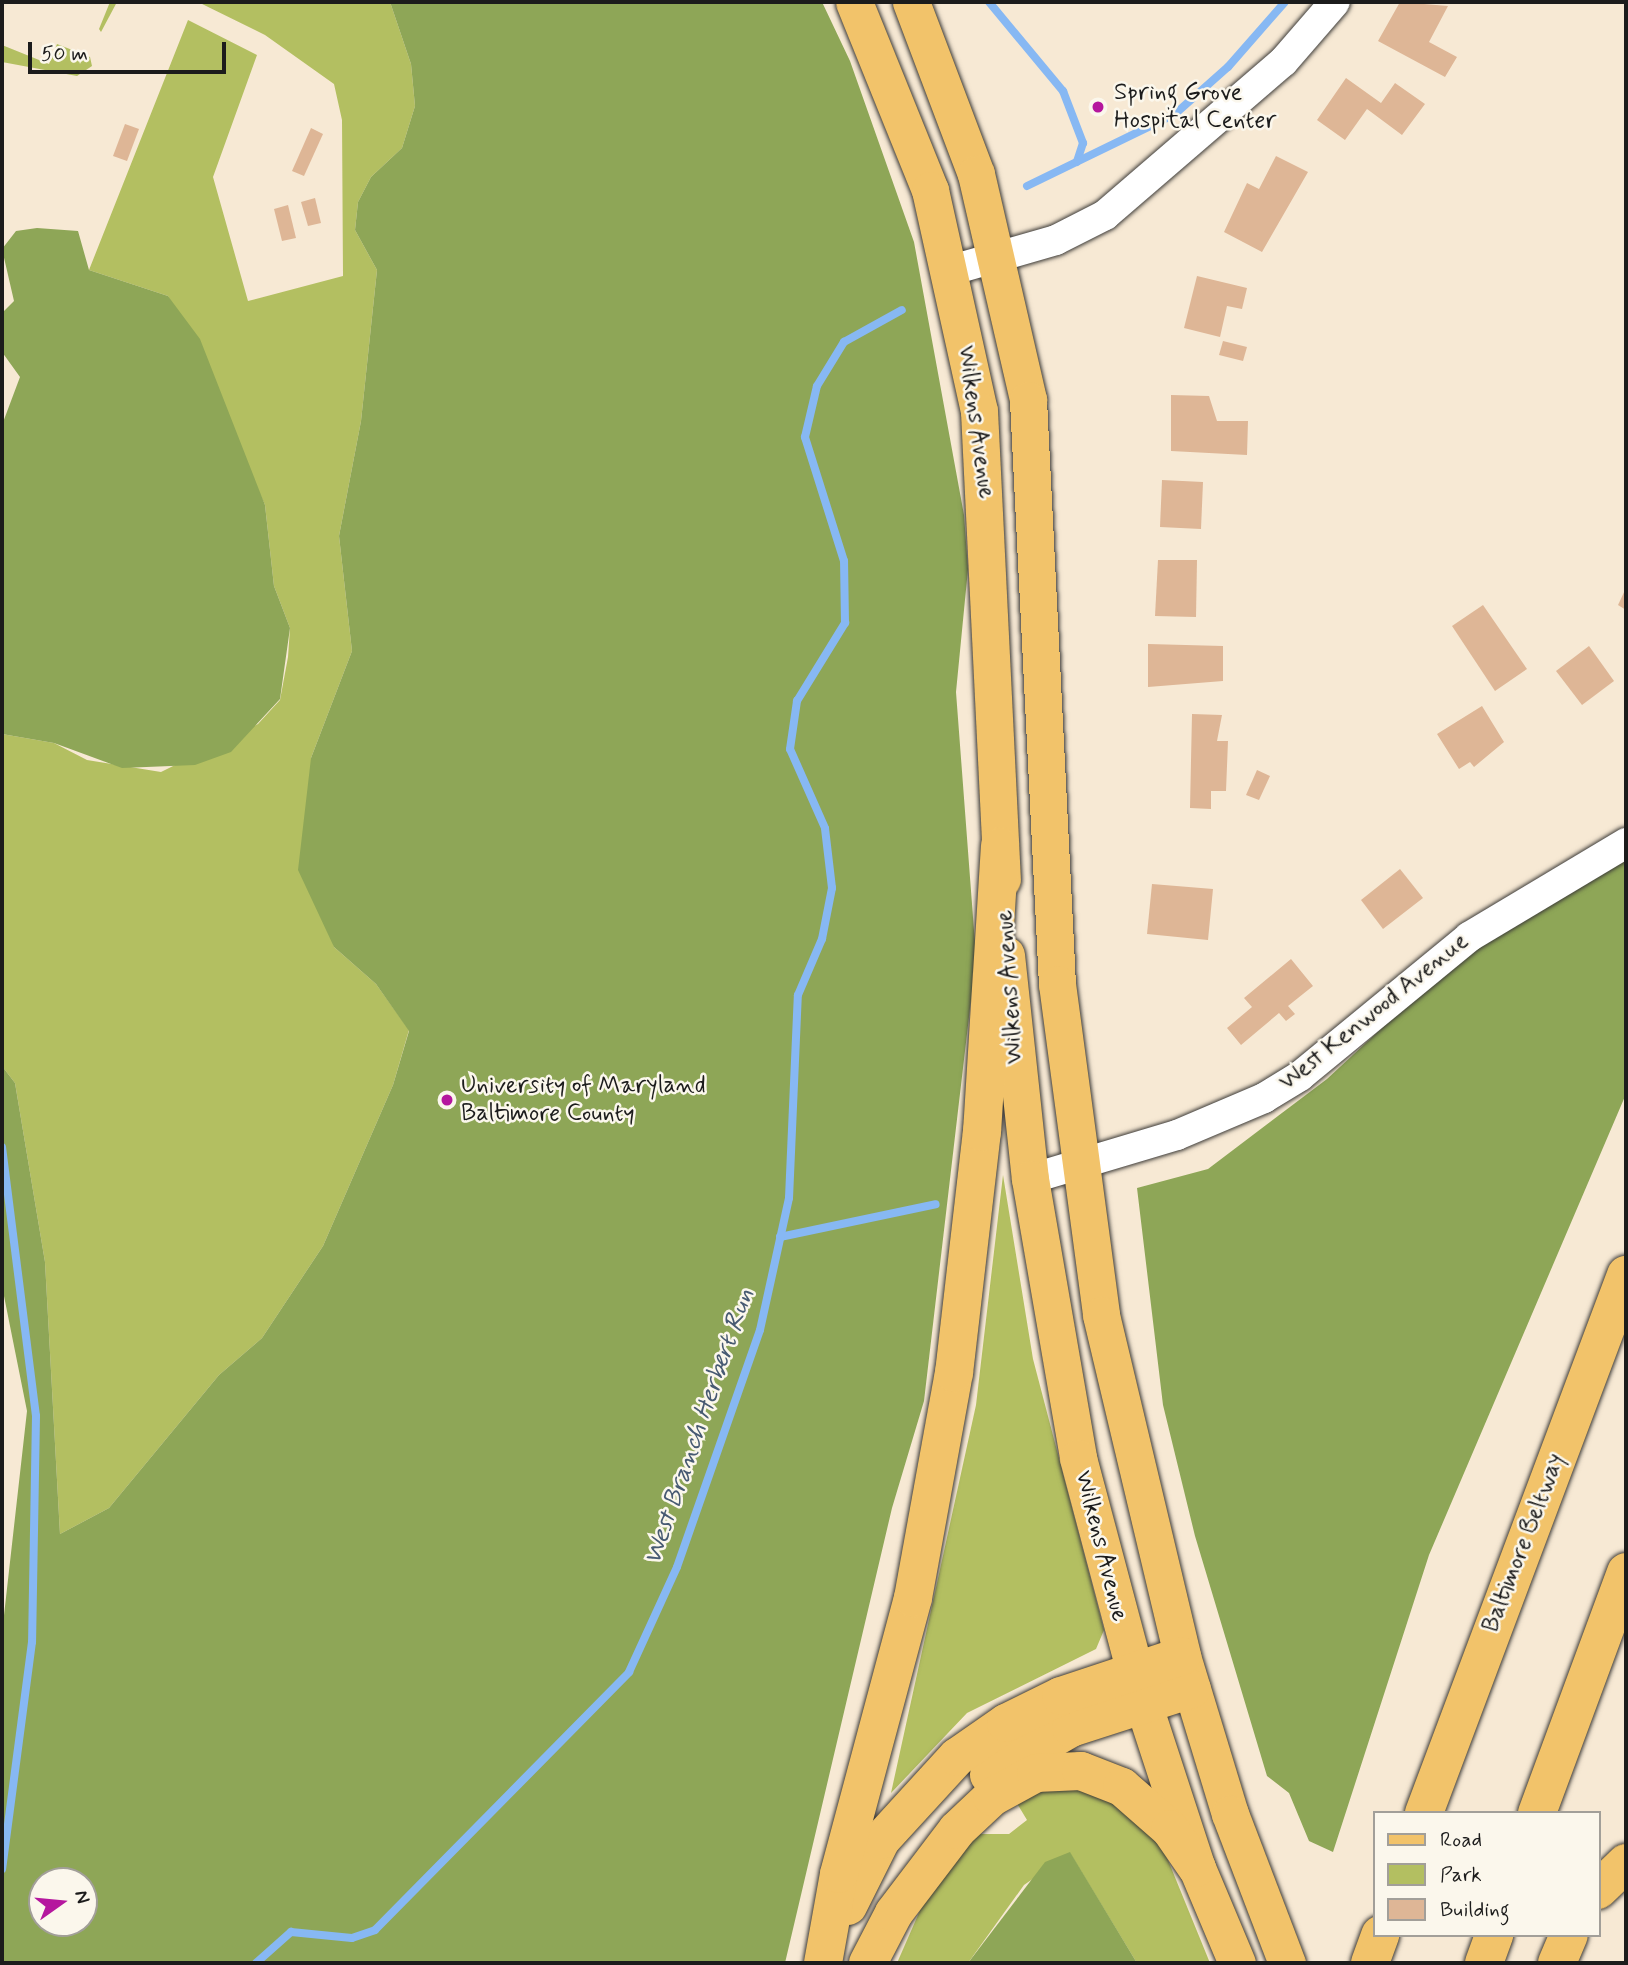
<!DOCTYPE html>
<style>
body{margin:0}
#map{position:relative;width:1628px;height:1965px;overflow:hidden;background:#f7e9d4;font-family:Mynerve,sans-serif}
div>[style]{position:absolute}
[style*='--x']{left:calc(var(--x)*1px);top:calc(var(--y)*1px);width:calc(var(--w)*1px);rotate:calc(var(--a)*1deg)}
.green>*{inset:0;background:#b3bf61}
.forest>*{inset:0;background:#8ea657}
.stream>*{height:8px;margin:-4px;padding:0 4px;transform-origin:4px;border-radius:4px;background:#87b8f3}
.building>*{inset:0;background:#deb696}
.roads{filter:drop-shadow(0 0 2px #3d3b38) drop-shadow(0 0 2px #3d3b38)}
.minor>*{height:30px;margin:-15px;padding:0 15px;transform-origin:15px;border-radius:15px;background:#fff}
.major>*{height:37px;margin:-18.5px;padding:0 18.5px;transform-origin:18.5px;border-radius:18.5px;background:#f2c36a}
.highway>*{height:38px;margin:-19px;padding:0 19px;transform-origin:19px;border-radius:19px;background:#f2c36a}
.dots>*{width:19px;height:19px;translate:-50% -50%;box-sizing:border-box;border:4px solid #fbf7ec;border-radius:50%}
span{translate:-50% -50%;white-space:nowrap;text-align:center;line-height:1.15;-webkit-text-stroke:5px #fbf7ec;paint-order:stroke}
.poi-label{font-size:24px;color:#1c1c1c}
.left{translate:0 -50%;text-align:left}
.street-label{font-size:24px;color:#1c1c1c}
.water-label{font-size:26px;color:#475a72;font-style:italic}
.frame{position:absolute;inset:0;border:4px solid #1c1c1c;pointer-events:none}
.legend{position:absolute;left:1373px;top:1811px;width:228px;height:126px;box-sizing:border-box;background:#fbf7ec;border:2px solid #a29f99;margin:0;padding:9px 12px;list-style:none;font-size:21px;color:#1c1c1c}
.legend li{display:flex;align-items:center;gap:14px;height:35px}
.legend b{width:35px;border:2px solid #a29f99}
.north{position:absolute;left:28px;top:1867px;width:70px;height:70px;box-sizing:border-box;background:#fbf7ec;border:2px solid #a29f99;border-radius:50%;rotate:75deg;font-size:19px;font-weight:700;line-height:28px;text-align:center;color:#1c1c1c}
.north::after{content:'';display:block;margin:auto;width:24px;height:32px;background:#b5179e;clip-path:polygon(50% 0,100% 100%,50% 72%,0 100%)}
.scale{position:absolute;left:28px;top:42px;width:198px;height:32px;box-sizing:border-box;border:4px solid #1c1c1c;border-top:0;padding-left:9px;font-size:21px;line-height:24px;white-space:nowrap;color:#1c1c1c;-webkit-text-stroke:5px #fbf7ec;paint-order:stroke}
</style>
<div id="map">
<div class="green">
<i style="clip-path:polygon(110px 2px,117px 2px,101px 32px,99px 29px)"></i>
<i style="clip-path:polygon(198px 2px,390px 2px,411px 64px,415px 106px,402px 148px,371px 177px,358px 202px,355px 230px,377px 270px,361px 421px,339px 536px,352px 651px,311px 758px,334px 947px,376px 984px,409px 1030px,393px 1085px,323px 1246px,262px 1338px,219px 1375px,109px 1508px,60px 1534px,45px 1262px,15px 1083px,2px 1066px,2px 734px,54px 743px,87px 760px,161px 772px,258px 724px,280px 700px,288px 657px,290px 628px,274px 586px,265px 505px,168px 296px,89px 270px,188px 20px,257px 55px,213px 177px,248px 301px,343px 276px,342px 120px,334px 84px,265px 35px)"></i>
<i style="clip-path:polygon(57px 44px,90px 57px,92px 66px,77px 76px,2px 62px,2px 45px,49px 64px)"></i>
<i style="clip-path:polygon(1003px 1175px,1033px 1359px,1104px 1630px,1096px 1649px,967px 1713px,891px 1793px,976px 1405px)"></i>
<i style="clip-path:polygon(1068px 1782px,1125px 1805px,1161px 1843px,1210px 1963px,1137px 1963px,1070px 1853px,1024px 1885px,968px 1963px,897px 1963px,939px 1867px,969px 1834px,1009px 1834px,1027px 1820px,1012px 1795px)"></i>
</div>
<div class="forest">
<i style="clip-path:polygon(evenodd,390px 2px,822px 2px,850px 61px,914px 242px,964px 515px,968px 569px,956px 692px,976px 957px,924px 1401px,892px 1508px,785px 1963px,2px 1963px,2px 1633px,27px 1411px,2px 1286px,2px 1066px,15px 1083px,45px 1262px,60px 1534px,109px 1508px,219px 1375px,262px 1338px,323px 1246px,393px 1085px,409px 1031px,376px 984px,334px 947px,298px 870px,311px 758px,352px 651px,339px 536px,361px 421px,377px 270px,355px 230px,358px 202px,371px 177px,402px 148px,415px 106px,411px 64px,390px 2px,42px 1881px,84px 1881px,84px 1923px,42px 1923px,42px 1881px)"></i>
<i style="clip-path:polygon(37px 228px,78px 231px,89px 270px,168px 296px,200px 339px,265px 505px,274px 586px,290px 628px,280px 699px,231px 752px,195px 765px,122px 768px,54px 743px,2px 734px,2px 425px,20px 377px,2px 352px,2px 313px,14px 301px,2px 249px,16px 231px)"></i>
<i style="clip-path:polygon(1626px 859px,1626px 1094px,1429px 1555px,1333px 1852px,1309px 1841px,1289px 1793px,1267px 1776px,1195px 1536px,1163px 1405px,1137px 1188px,1208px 1169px,1327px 1079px,1479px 938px)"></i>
<i style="clip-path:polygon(1070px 1852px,1137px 1963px,968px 1963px,1045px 1862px)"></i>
</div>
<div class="stream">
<i style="--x:989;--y:2;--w:116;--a:50.3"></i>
<i style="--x:1063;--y:91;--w:56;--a:69"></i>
<i style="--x:1083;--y:143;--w:20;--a:108"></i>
<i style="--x:1027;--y:186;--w:165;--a:-25.9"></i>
<i style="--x:1175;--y:114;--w:71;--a:-41.6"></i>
<i style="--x:1228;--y:67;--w:86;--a:-48.8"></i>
<i style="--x:2;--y:1147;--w:271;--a:82.8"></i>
<i style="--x:36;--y:1416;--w:226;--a:91"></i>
<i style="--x:32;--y:1642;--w:229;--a:97.5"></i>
<i style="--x:780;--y:1237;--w:159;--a:-11.9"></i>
<i style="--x:256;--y:1963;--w:47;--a:-41.5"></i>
<i style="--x:291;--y:1932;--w:61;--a:5.6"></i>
<i style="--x:352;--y:1938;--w:24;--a:-19"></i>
<i style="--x:375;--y:1930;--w:362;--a:-45.4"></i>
<i style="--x:629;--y:1672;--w:115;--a:-65.4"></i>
<i style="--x:677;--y:1567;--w:251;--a:-70.7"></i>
<i style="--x:760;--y:1330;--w:135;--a:-77.6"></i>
<i style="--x:789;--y:1198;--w:203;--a:-87.5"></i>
<i style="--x:798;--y:995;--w:61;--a:-66.8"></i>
<i style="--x:822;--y:939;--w:52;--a:-78.9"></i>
<i style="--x:832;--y:888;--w:60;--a:-96.7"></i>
<i style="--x:825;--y:828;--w:86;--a:-113.9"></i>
<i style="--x:790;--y:749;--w:49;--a:-81.7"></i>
<i style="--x:797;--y:701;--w:92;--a:-58.4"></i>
<i style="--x:845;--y:623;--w:62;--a:-90.9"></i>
<i style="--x:844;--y:561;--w:130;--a:-107.5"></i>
<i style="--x:805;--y:437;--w:52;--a:-76.8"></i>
<i style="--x:817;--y:386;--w:52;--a:-58.5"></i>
<i style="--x:844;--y:342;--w:66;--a:-28.9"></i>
</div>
<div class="building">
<i style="clip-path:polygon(1400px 2px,1448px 6px,1429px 42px,1457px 57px,1445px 77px,1378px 41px)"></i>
<i style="clip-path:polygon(1346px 78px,1381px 103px,1395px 83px,1425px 104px,1402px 135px,1367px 109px,1345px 140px,1317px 120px)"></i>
<i style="clip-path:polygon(125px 124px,139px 129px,127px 161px,113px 156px)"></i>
<i style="clip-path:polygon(311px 128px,323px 134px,304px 176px,292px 171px)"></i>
<i style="clip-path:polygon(1276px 156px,1308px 172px,1262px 252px,1224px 232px,1247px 183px,1259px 189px)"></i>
<i style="clip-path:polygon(315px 198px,321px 223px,308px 226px,301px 202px)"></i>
<i style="clip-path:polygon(288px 205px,296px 238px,282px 241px,274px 209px)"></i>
<i style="clip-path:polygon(1197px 276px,1247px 288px,1242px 309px,1227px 306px,1220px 337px,1184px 328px)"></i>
<i style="clip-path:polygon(1223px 341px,1247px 347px,1243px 361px,1219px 355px)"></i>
<i style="clip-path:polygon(1171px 395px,1209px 396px,1217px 421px,1248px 421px,1247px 455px,1171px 451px)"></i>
<i style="clip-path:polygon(1162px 480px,1203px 482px,1201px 529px,1160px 527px)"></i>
<i style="clip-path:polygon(1158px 560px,1197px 560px,1196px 617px,1155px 616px)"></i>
<i style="clip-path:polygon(1626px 588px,1626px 610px,1618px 605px)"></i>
<i style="clip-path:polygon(1483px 605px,1527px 669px,1495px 691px,1452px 626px)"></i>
<i style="clip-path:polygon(1148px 644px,1223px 646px,1223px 681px,1148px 687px)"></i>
<i style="clip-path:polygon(1589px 646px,1614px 681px,1582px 705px,1556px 671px)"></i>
<i style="clip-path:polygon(1482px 706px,1504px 742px,1474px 767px,1470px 762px,1459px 769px,1437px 734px)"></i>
<i style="clip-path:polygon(1192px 714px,1222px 715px,1217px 741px,1228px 741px,1226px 791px,1211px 791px,1211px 809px,1190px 808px)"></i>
<i style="clip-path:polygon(1257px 770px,1270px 776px,1259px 800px,1246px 795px)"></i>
<i style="clip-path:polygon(1400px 869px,1423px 898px,1383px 929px,1361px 900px)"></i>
<i style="clip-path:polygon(1152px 884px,1213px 889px,1208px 940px,1147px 934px)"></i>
<i style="clip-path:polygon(1291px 959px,1313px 986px,1288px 1006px,1295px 1014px,1286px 1021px,1279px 1013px,1241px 1045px,1227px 1028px,1252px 1007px,1244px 998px)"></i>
</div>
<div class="roads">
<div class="minor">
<i style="--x:952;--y:270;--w:108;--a:-16.1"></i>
<i style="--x:1056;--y:240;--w:55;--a:-27"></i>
<i style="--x:1105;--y:215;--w:235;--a:-40.7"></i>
<i style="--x:1283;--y:62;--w:79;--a:-49.1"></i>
<i style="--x:1030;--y:1179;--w:153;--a:-16.7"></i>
<i style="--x:1177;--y:1135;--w:95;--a:-23"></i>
<i style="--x:1264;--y:1098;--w:42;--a:-31.4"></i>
<i style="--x:1300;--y:1076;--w:219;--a:-39.4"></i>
<i style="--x:1469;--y:937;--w:183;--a:-30.9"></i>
</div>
<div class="major">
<i style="--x:854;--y:2;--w:203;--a:68"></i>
<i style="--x:930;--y:190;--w:226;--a:77.5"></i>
<i style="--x:979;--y:411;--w:469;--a:87.2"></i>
<i style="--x:911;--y:2;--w:184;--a:69.3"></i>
<i style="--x:976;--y:174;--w:232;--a:77"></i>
<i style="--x:1028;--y:400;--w:585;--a:87.16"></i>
<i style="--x:1057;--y:984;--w:334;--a:82.4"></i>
<i style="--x:1101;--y:1315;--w:350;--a:76.6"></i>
<i style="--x:1182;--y:1656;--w:165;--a:73.1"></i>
<i style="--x:1230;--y:1814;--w:160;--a:69.1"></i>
<i style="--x:1006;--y:955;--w:225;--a:83.9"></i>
<i style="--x:1030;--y:1179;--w:283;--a:80.2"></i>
<i style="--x:1078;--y:1458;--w:253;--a:75.1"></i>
<i style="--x:1143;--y:1703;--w:174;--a:71.9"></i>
<i style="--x:1197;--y:1868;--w:103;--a:67.2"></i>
</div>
<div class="highway">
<i style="--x:989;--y:1775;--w:95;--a:-29.8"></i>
<i style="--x:1071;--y:1728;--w:127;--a:-17.9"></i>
<i style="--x:1424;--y:1813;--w:575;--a:-69.42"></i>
<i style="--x:1537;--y:1813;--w:257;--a:-69.7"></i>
<i style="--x:1598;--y:1890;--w:39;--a:-44"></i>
<i style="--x:848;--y:1906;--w:74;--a:-63.4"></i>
<i style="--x:881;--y:1840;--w:113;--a:-47.5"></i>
<i style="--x:957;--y:1757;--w:60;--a:-34.8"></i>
<i style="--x:1006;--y:1723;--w:61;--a:-26.1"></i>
<i style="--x:1061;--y:1696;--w:127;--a:-18.3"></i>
<i style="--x:823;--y:1963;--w:90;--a:-79.8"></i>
<i style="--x:839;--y:1874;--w:286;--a:-75"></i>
<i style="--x:913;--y:1598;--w:229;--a:-79.7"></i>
<i style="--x:954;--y:1373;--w:243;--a:-83.4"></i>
<i style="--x:982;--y:1132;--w:286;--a:-86.4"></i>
<i style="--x:868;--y:1963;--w:56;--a:-62.5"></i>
<i style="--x:894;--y:1913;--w:104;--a:-52.8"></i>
<i style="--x:957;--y:1830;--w:48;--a:-43.3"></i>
<i style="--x:992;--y:1797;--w:50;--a:-28.6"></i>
<i style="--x:1036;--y:1773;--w:45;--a:-2.5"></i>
<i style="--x:1081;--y:1771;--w:44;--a:21.3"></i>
<i style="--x:1122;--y:1787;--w:64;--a:41.2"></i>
<i style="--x:1170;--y:1829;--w:47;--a:55.3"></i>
<i style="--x:1370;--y:1963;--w:30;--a:-70"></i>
<i style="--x:1484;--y:1963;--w:30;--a:-70"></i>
<i style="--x:1557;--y:1963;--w:30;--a:-67"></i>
</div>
</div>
<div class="dots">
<i style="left:1098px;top:107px;background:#b5179e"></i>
<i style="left:447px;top:1100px;background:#b5179e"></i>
</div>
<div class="poi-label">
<span class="left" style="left:1114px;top:107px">Spring Grove<br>Hospital Center</span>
<span class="left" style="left:461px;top:1100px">University of Maryland<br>Baltimore County</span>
</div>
<div class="street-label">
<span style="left:976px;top:422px;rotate:82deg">Wilkens Avenue</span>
<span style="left:1010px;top:987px;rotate:-94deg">Wilkens Avenue</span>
<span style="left:1374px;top:1012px;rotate:-39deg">West Kenwood Avenue</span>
<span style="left:1524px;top:1543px;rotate:-69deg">Baltimore Beltway</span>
<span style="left:1101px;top:1546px;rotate:76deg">Wilkens Avenue</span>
</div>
<div class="water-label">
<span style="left:700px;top:1427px;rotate:-71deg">West Branch Herbert Run</span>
</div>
<div class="frame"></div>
<ul class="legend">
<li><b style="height:9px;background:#f2c36a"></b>Road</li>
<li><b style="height:19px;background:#b3bf61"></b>Park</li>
<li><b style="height:19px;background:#deb696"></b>Building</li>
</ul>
<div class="north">N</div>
<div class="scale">50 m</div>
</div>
